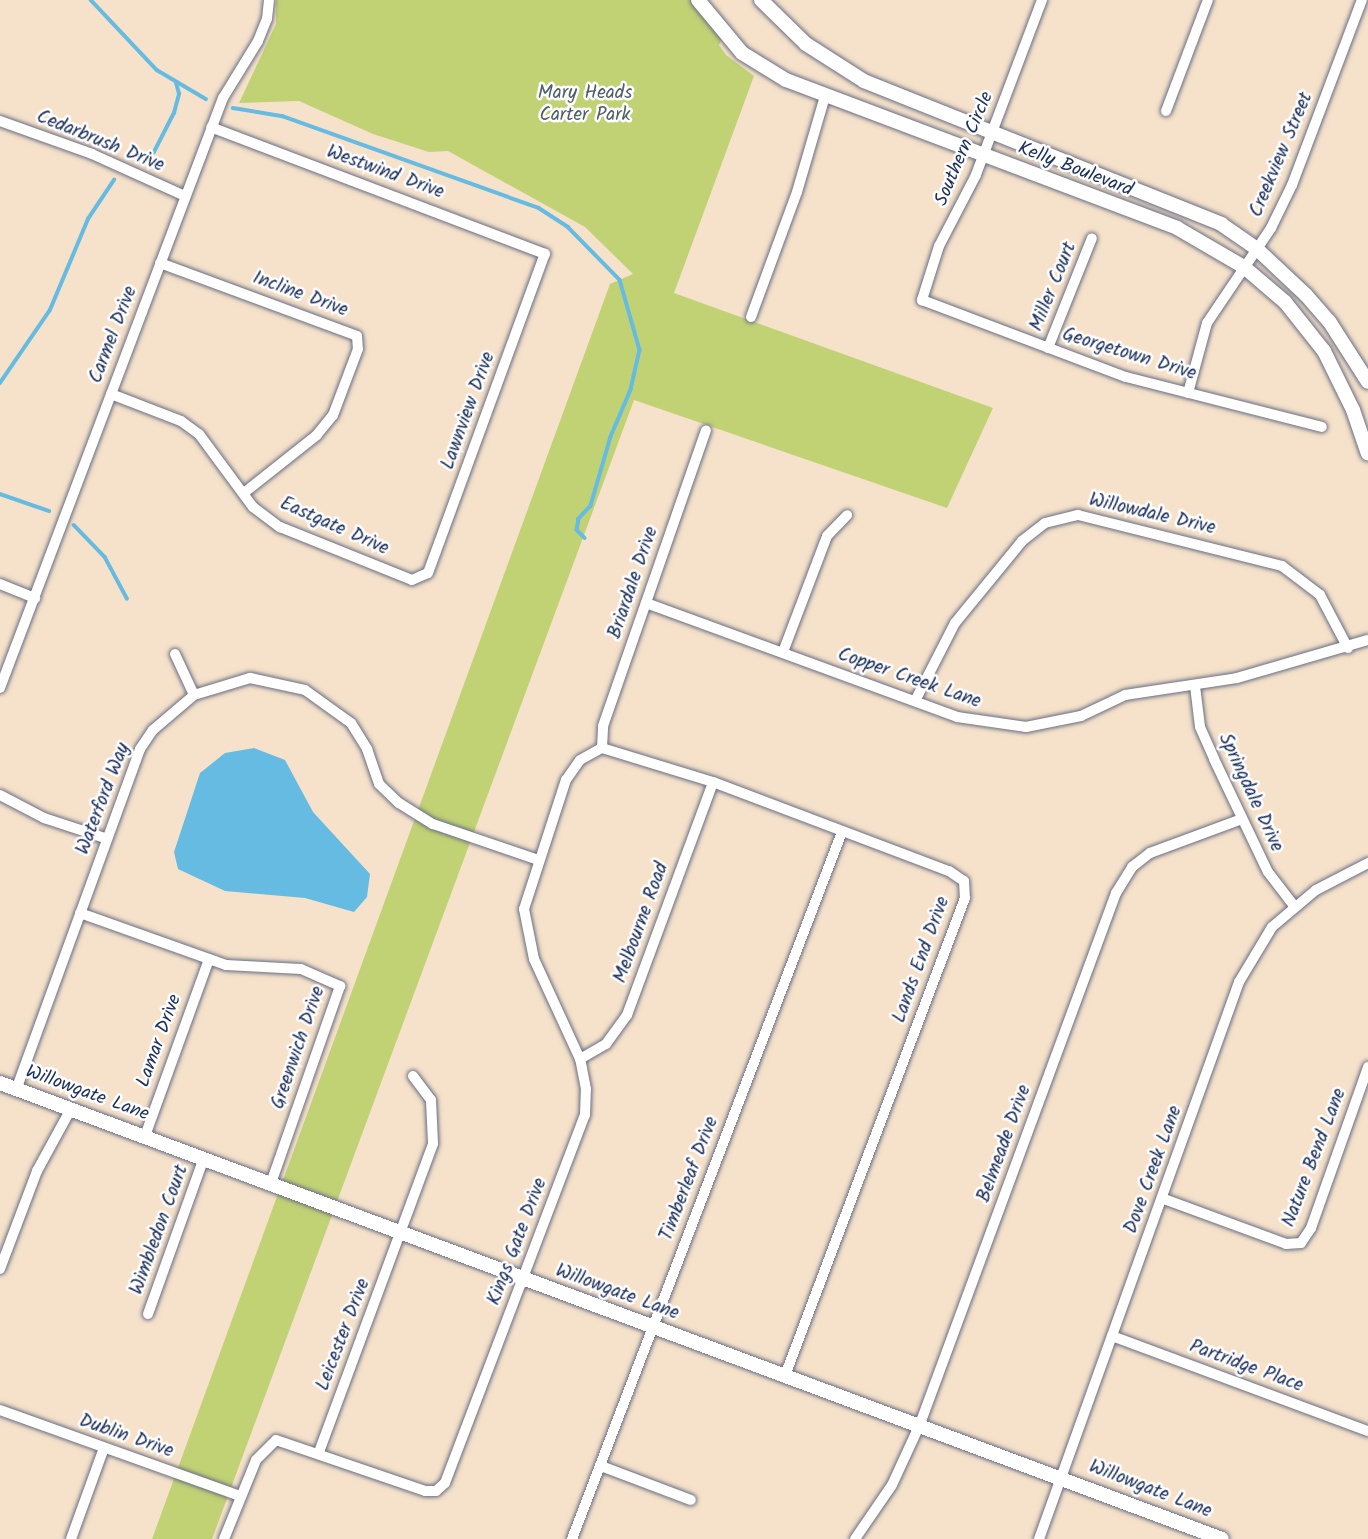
<!DOCTYPE html>
<style>
body{margin:0}
#map{position:relative;width:1368px;height:1539px;overflow:hidden;background:#f6e2ca;font-family:Kalam,sans-serif}
div>[style]{position:absolute}
[style*='--x']{left:calc(var(--x)*1px);top:calc(var(--y)*1px);width:calc(var(--w)*1px);rotate:calc(var(--a)*1deg)}
.green>*{inset:0;background:#c1d275}
.water>*{inset:0;background:#65bbe1}
.stream>*{height:3.5px;margin:-1.75px;padding:0 1.75px;transform-origin:1.75px;border-radius:1.75px;background:#65bbe1}
.roads{filter:drop-shadow(0 0 2px #686e84) drop-shadow(0 0 2px #686e84)}
.street>*{height:10px;margin:-5px;padding:0 5px;transform-origin:5px;border-radius:5px;background:#fff}
.secondary>*{height:14px;margin:-7px;padding:0 7px;transform-origin:7px;border-radius:7px;background:#fff}
span{translate:-50% -50%;white-space:nowrap;text-align:center;line-height:1.15;-webkit-text-stroke:5px #fff;paint-order:stroke}
.park-label{font-size:19px;color:#4d6065}
.street-label{font-size:19px;color:#1b2f5e}
</style>
<div id="map">
<div class="green">
<i style="clip-path:polygon(276px 0,692px 0,723px 36px,719px 45px,726px 55px,754px 76px,674px 293px,993px 408px,947px 508px,634px 400px,212px 1539px,152px 1539px,610px 284px,633px 274px,585px 227px,448px 151px,429px 152px,373px 134px,299px 101px,239px 103px,276px 24px)"></i>
</div>
<div class="water">
<i style="clip-path:polygon(254px 748px,285px 760px,313px 812px,370px 874px,367px 897px,354px 912px,305px 898px,225px 891px,178px 869px,174px 852px,200px 773px,225px 753px)"></i>
</div>
<div class="stream">
<i style="--x:91;--y:0;--w:96;--a:46.7"></i>
<i style="--x:157;--y:70;--w:57;--a:30.6"></i>
<i style="--x:233;--y:108;--w:50;--a:9.3"></i>
<i style="--x:282;--y:116;--w:273;--a:19.7"></i>
<i style="--x:539;--y:208;--w:35;--a:33"></i>
<i style="--x:568;--y:227;--w:74;--a:45.5"></i>
<i style="--x:620;--y:280;--w:73;--a:74.1"></i>
<i style="--x:640;--y:350;--w:41;--a:102.7"></i>
<i style="--x:631;--y:390;--w:51;--a:113.1"></i>
<i style="--x:611;--y:437;--w:72;--a:106.2"></i>
<i style="--x:591;--y:506;--w:18;--a:133"></i>
<i style="--x:579;--y:519;--w:11;--a:100"></i>
<i style="--x:577;--y:530;--w:11;--a:45"></i>
<i style="--x:138;--y:161;--w:18;--a:-29"></i>
<i style="--x:154;--y:152;--w:44;--a:-62.9"></i>
<i style="--x:174;--y:113;--w:20;--a:-75"></i>
<i style="--x:179;--y:94;--w:11;--a:-105"></i>
<i style="--x:0;--y:383;--w:88;--a:-55.6"></i>
<i style="--x:50;--y:310;--w:99;--a:-67.3"></i>
<i style="--x:88;--y:219;--w:47;--a:-56.3"></i>
<i style="--x:0;--y:494;--w:52;--a:19.1"></i>
<i style="--x:74;--y:525;--w:45;--a:45.9"></i>
<i style="--x:105;--y:557;--w:47;--a:61.8"></i>
</div>
<div class="roads">
<div class="street">
<i style="--x:1042;--y:0;--w:187;--a:110.7"></i>
<i style="--x:976;--y:175;--w:80;--a:117.5"></i>
<i style="--x:939;--y:246;--w:57;--a:107.5"></i>
<i style="--x:922;--y:300;--w:218;--a:20.7"></i>
<i style="--x:1126;--y:377;--w:202;--a:14.3"></i>
<i style="--x:1166;--y:111;--w:119;--a:-69.3"></i>
<i style="--x:0;--y:121;--w:98;--a:19.7"></i>
<i style="--x:92;--y:154;--w:102;--a:24.3"></i>
<i style="--x:160;--y:263;--w:210;--a:20.3"></i>
<i style="--x:357;--y:336;--w:13;--a:86"></i>
<i style="--x:358;--y:349;--w:71;--a:110.7"></i>
<i style="--x:333;--y:415;--w:26;--a:129"></i>
<i style="--x:317;--y:435;--w:92;--a:141.6"></i>
<i style="--x:751;--y:317;--w:133;--a:-69.8"></i>
<i style="--x:797;--y:192;--w:100;--a:-73.7"></i>
<i style="--x:1048;--y:348;--w:118;--a:-68.2"></i>
<i style="--x:1188;--y:393;--w:73;--a:-74.8"></i>
<i style="--x:1207;--y:323;--w:115;--a:-56"></i>
<i style="--x:1271;--y:228;--w:48;--a:-64"></i>
<i style="--x:1292;--y:185;--w:198;--a:-69.3"></i>
<i style="--x:111;--y:394;--w:75;--a:21.1"></i>
<i style="--x:181;--y:421;--w:22;--a:36"></i>
<i style="--x:199;--y:434;--w:91;--a:53.5"></i>
<i style="--x:253;--y:507;--w:34;--a:37"></i>
<i style="--x:280;--y:527;--w:142;--a:21.9"></i>
<i style="--x:412;--y:580;--w:17;--a:-24"></i>
<i style="--x:428;--y:573;--w:340;--a:-69.9"></i>
<i style="--x:545;--y:254;--w:357;--a:-159.2"></i>
<i style="--x:0;--y:584;--w:38;--a:22"></i>
<i style="--x:646;--y:603;--w:331;--a:20.1"></i>
<i style="--x:957;--y:717;--w:70;--a:8.2"></i>
<i style="--x:1026;--y:727;--w:56;--a:-11.3"></i>
<i style="--x:1081;--y:716;--w:49;--a:-25.5"></i>
<i style="--x:1125;--y:695;--w:113;--a:-8.6"></i>
<i style="--x:1237;--y:678;--w:136;--a:-16.2"></i>
<i style="--x:783;--y:652;--w:124;--a:-69.2"></i>
<i style="--x:827;--y:536;--w:29;--a:-46"></i>
<i style="--x:175;--y:654;--w:45;--a:65.1"></i>
<i style="--x:1195;--y:686;--w:41;--a:83"></i>
<i style="--x:1200;--y:727;--w:35;--a:66"></i>
<i style="--x:1214;--y:759;--w:125;--a:64.5"></i>
<i style="--x:1268;--y:872;--w:44;--a:52.4"></i>
<i style="--x:0;--y:688;--w:631;--a:-69.3"></i>
<i style="--x:223;--y:98;--w:67;--a:-58.4"></i>
<i style="--x:258;--y:41;--w:24;--a:-68"></i>
<i style="--x:267;--y:19;--w:19;--a:-84"></i>
<i style="--x:915;--y:701;--w:88;--a:-62.9"></i>
<i style="--x:955;--y:623;--w:106;--a:-50.7"></i>
<i style="--x:1022;--y:541;--w:29;--a:-38"></i>
<i style="--x:1045;--y:523;--w:34;--a:-14"></i>
<i style="--x:1078;--y:515;--w:210;--a:14"></i>
<i style="--x:1282;--y:566;--w:48;--a:37.3"></i>
<i style="--x:1320;--y:595;--w:60;--a:62.2"></i>
<i style="--x:602;--y:748;--w:116;--a:17"></i>
<i style="--x:713;--y:782;--w:252;--a:20.7"></i>
<i style="--x:949;--y:871;--w:18;--a:34"></i>
<i style="--x:964;--y:881;--w:17;--a:87"></i>
<i style="--x:965;--y:898;--w:508;--a:110.65"></i>
<i style="--x:602;--y:748;--w:22;--a:-87"></i>
<i style="--x:603;--y:726;--w:313;--a:-70.8"></i>
<i style="--x:0;--y:795;--w:50;--a:27.6"></i>
<i style="--x:44;--y:818;--w:64;--a:18.2"></i>
<i style="--x:80;--y:913;--w:155;--a:19.6"></i>
<i style="--x:226;--y:965;--w:75;--a:3.1"></i>
<i style="--x:301;--y:969;--w:43;--a:23.6"></i>
<i style="--x:340;--y:986;--w:209;--a:109.3"></i>
<i style="--x:580;--y:1059;--w:30;--a:-30"></i>
<i style="--x:606;--y:1044;--w:36;--a:-54"></i>
<i style="--x:627;--y:1015;--w:248;--a:-69.7"></i>
<i style="--x:16;--y:1090;--w:363;--a:-70"></i>
<i style="--x:140;--y:749;--w:23;--a:-56"></i>
<i style="--x:153;--y:730;--w:54;--a:-40.5"></i>
<i style="--x:194;--y:695;--w:59;--a:-16.9"></i>
<i style="--x:250;--y:678;--w:56;--a:12.3"></i>
<i style="--x:305;--y:690;--w:57;--a:35.7"></i>
<i style="--x:351;--y:723;--w:31;--a:58"></i>
<i style="--x:367;--y:749;--w:37;--a:71"></i>
<i style="--x:379;--y:784;--w:28;--a:44"></i>
<i style="--x:399;--y:803;--w:40;--a:32"></i>
<i style="--x:433;--y:824;--w:111;--a:18.9"></i>
<i style="--x:145;--y:1136;--w:188;--a:-70.1"></i>
<i style="--x:1164;--y:1199;--w:130;--a:20.2"></i>
<i style="--x:1286;--y:1244;--w:15;--a:-4"></i>
<i style="--x:1301;--y:1243;--w:18;--a:-56"></i>
<i style="--x:1311;--y:1228;--w:171;--a:-70.5"></i>
<i style="--x:0;--y:1269;--w:105;--a:-69.3"></i>
<i style="--x:37;--y:1171;--w:71;--a:-61.3"></i>
<i style="--x:148;--y:1314;--w:166;--a:-70.3"></i>
<i style="--x:1112;--y:1336;--w:273;--a:20.4"></i>
<i style="--x:0;--y:1410;--w:255;--a:19.7"></i>
<i style="--x:319;--y:1452;--w:329;--a:-69.7"></i>
<i style="--x:433;--y:1143;--w:43;--a:-92.7"></i>
<i style="--x:431;--y:1100;--w:30;--a:-127"></i>
<i style="--x:601;--y:1466;--w:96;--a:20.7"></i>
<i style="--x:71;--y:1539;--w:97;--a:-70.1"></i>
<i style="--x:224;--y:1539;--w:85;--a:-67.9"></i>
<i style="--x:256;--y:1460;--w:28;--a:-45"></i>
<i style="--x:276;--y:1440;--w:157;--a:18.9"></i>
<i style="--x:425;--y:1491;--w:11;--a:0"></i>
<i style="--x:436;--y:1491;--w:12;--a:-42"></i>
<i style="--x:445;--y:1483;--w:394;--a:-69.2"></i>
<i style="--x:585;--y:1115;--w:26;--a:-88"></i>
<i style="--x:586;--y:1089;--w:31;--a:-101"></i>
<i style="--x:580;--y:1059;--w:110;--a:-114.7"></i>
<i style="--x:534;--y:959;--w:51;--a:-101.3"></i>
<i style="--x:524;--y:909;--w:136;--a:-72"></i>
<i style="--x:566;--y:780;--w:24;--a:-55"></i>
<i style="--x:580;--y:760;--w:25;--a:-29"></i>
<i style="--x:572;--y:1539;--w:757;--a:-69.1"></i>
<i style="--x:855;--y:1539;--w:65;--a:-55.6"></i>
<i style="--x:892;--y:1485;--w:67;--a:-65.3"></i>
<i style="--x:920;--y:1424;--w:566;--a:-69.74"></i>
<i style="--x:1116;--y:893;--w:31;--a:-58"></i>
<i style="--x:1132;--y:867;--w:23;--a:-38"></i>
<i style="--x:1150;--y:853;--w:98;--a:-20.3"></i>
<i style="--x:1039;--y:1539;--w:592;--a:-70.25"></i>
<i style="--x:1239;--y:982;--w:64;--a:-59"></i>
<i style="--x:1272;--y:927;--w:57;--a:-40.1"></i>
<i style="--x:1316;--y:890;--w:59;--a:-27.4"></i>
</div>
<div class="secondary">
<i style="--x:698;--y:0;--w:69;--a:50.3"></i>
<i style="--x:742;--y:53;--w:52;--a:31.5"></i>
<i style="--x:786;--y:80;--w:418;--a:20.7"></i>
<i style="--x:1177;--y:228;--w:78;--a:30.2"></i>
<i style="--x:1244;--y:267;--w:54;--a:40.5"></i>
<i style="--x:1285;--y:302;--w:63;--a:51.5"></i>
<i style="--x:1324;--y:351;--w:66;--a:63.8"></i>
<i style="--x:1353;--y:410;--w:46;--a:71.2"></i>
<i style="--x:761;--y:0;--w:63;--a:44.4"></i>
<i style="--x:806;--y:44;--w:69;--a:32.5"></i>
<i style="--x:864;--y:81;--w:385;--a:21.8"></i>
<i style="--x:1221;--y:224;--w:44;--a:34.8"></i>
<i style="--x:1257;--y:249;--w:67;--a:43.2"></i>
<i style="--x:1306;--y:295;--w:35;--a:49"></i>
<i style="--x:1329;--y:321;--w:72;--a:57.4"></i>
<i style="--x:0;--y:1083;--w:1304;--a:20.46"></i>
</div>
</div>
<div class="park-label">
<span style="left:585px;top:105px">Mary Heads<br>Carter Park</span>
</div>
<div class="street-label">
<span style="left:100px;top:142px;rotate:22deg">Cedarbrush Drive</span>
<span style="left:965px;top:149px;rotate:-67deg">Southern Circle</span>
<span style="left:1282px;top:155px;rotate:-67deg">Creekview Street</span>
<span style="left:1075px;top:170px;rotate:21deg">Kelly Boulevard</span>
<span style="left:385px;top:173px;rotate:20deg">Westwind Drive</span>
<span style="left:1054px;top:287px;rotate:-68deg">Miller Court</span>
<span style="left:300px;top:295px;rotate:20deg">Incline Drive</span>
<span style="left:114px;top:335px;rotate:-69deg">Carmel Drive</span>
<span style="left:1129px;top:355px;rotate:17deg">Georgetown Drive</span>
<span style="left:469px;top:411px;rotate:-70deg">Lawnview Drive</span>
<span style="left:1152px;top:515px;rotate:13deg">Willowdale Drive</span>
<span style="left:334px;top:527px;rotate:24deg">Eastgate Drive</span>
<span style="left:634px;top:583px;rotate:-71deg">Briardale Drive</span>
<span style="left:909px;top:679px;rotate:19deg">Copper Creek Lane</span>
<span style="left:1250px;top:793px;rotate:65deg">Springdale Drive</span>
<span style="left:104px;top:799px;rotate:-69deg">Waterford Way</span>
<span style="left:642px;top:923px;rotate:-70deg">Melbourne Road</span>
<span style="left:922px;top:960px;rotate:-70deg">Lands End Drive</span>
<span style="left:160px;top:1041px;rotate:-70deg">Lamar Drive</span>
<span style="left:299px;top:1048px;rotate:-71deg">Greenwich Drive</span>
<span style="left:87px;top:1094px;rotate:20deg">Willowgate Lane</span>
<span style="left:1005px;top:1144px;rotate:-70deg">Belmeade Drive</span>
<span style="left:1315px;top:1158px;rotate:-69deg">Nature Bend Lane</span>
<span style="left:1154px;top:1170px;rotate:-70deg">Dove Creek Lane</span>
<span style="left:690px;top:1179px;rotate:-69deg">Timberleaf Drive</span>
<span style="left:160px;top:1230px;rotate:-70deg">Wimbledon Court</span>
<span style="left:518px;top:1242px;rotate:-69deg">Kings Gate Drive</span>
<span style="left:617px;top:1293px;rotate:20deg">Willowgate Lane</span>
<span style="left:344px;top:1335px;rotate:-69deg">Leicester Drive</span>
<span style="left:1246px;top:1367px;rotate:20deg">Partridge Place</span>
<span style="left:126px;top:1437px;rotate:19deg">Dublin Drive</span>
<span style="left:1150px;top:1490px;rotate:21deg">Willowgate Lane</span>
</div>
</div>
